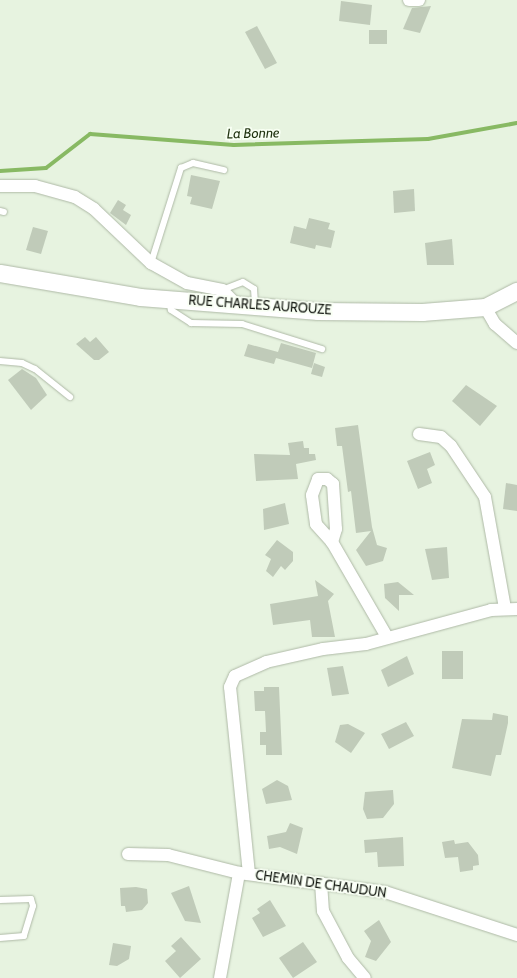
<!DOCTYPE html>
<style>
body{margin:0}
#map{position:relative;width:517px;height:978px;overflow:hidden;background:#e7f3e0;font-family:Cabin,sans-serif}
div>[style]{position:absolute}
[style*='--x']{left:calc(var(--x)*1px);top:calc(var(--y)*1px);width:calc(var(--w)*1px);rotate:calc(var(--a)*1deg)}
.stream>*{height:4px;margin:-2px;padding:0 2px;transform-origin:2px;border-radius:2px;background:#88b963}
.building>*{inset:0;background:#c0cbb9}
.roads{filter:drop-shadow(0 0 1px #aeb9a6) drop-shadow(0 0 1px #aeb9a6)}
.lane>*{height:6px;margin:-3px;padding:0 3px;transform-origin:3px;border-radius:3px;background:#fff}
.street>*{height:12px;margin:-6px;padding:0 6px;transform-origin:6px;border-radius:6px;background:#fff}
.secondary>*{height:17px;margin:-8.5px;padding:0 8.5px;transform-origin:8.5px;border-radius:8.5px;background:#fff}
span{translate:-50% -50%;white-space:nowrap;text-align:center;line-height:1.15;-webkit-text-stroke:3.5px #f8fff3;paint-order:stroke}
.street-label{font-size:13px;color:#11150f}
.water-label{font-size:14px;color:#1e310e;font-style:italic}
</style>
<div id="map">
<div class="stream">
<i style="--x:0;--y:171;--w:46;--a:-3.7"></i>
<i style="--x:46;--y:168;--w:56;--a:-37.7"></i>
<i style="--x:90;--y:134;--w:144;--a:4.4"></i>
<i style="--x:234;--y:145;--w:194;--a:-1.8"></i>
<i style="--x:428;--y:139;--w:90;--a:-10.2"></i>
</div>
<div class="building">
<i style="clip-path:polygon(341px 1px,372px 5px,370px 25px,339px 21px)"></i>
<i style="clip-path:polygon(431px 6px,420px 33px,403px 29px,412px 8px)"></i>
<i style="clip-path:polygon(257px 26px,277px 63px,265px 69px,245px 32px)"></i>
<i style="clip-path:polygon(369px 30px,387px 30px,387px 44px,369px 44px)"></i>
<i style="clip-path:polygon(191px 175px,220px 181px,212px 209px,190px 204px,192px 197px,187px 196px)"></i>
<i style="clip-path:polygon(414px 189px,415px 211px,394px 213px,393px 191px)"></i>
<i style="clip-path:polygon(118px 200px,126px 205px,123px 210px,131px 215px,126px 225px,110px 213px)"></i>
<i style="clip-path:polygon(309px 218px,330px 223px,328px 229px,335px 231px,331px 248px,316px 245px,315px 249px,290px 243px,294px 226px,306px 229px)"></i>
<i style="clip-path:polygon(33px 227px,48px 231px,41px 254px,26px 250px)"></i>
<i style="clip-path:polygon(452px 239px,454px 265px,427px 265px,425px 243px)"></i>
<i style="clip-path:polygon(85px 337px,90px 342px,96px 337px,109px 352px,99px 360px,94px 360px,76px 344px)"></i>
<i style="clip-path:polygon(281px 343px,316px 353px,312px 368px,276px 358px,274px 364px,244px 356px,248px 344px,278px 352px)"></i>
<i style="clip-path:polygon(314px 363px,325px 367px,322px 377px,311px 374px)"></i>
<i style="clip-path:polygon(22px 369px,36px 378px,47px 395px,31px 410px,8px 380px)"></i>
<i style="clip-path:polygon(466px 385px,497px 406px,480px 426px,452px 401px)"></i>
<i style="clip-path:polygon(358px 425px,372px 527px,377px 545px,387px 548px,383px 561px,366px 566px,356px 550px,371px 531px,356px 533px,351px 491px,348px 492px,342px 446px,337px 446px,335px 428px)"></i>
<i style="clip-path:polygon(303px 441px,304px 448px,309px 448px,309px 454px,315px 454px,316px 460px,296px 464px,298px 479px,256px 481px,254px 454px,290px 455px,288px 443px)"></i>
<i style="clip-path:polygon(430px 452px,435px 465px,427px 469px,432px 483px,418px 489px,407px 461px)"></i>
<i style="clip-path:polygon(506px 483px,517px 485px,517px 511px,503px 509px)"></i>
<i style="clip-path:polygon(285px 503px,289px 524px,264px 530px,263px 509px)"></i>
<i style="clip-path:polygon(277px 540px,293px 552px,293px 561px,285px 570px,281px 566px,273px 577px,266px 571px,271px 559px,265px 555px)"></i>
<i style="clip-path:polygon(447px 547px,449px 578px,432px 580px,425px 549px)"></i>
<i style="clip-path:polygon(315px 580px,334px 594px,328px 601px,335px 637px,312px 637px,310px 620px,273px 625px,270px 604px,318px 596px)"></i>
<i style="clip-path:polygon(398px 582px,414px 595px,399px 595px,399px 611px,385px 598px,384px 584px)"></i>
<i style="clip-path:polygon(442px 651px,463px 651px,463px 679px,442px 679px)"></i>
<i style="clip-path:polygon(407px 656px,414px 674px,388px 687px,381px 670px)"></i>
<i style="clip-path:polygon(343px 666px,349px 694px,332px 696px,327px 668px)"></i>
<i style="clip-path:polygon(264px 687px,279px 687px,282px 755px,266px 755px,266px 745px,260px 745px,260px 732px,266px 732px,265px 711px,255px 711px,254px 691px,264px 691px)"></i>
<i style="clip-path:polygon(493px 713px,508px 716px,508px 723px,501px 755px,496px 755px,491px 776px,452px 768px,462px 719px,492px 720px)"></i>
<i style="clip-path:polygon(406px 722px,414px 736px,389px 749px,381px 734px)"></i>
<i style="clip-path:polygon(348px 724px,365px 733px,351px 753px,335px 742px,340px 725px)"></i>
<i style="clip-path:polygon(277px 780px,288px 786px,292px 800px,266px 804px,262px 789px)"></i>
<i style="clip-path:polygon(393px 790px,394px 804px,383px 818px,367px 819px,363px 809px,365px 792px)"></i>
<i style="clip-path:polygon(290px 823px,303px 828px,297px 854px,280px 847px,269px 849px,267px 836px,286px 832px)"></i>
<i style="clip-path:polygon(403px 837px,404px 866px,378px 867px,377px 852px,365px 853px,364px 840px)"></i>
<i style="clip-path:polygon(454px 840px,455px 844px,468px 842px,478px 855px,479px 865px,473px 866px,473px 870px,460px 872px,458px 857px,445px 858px,442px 842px)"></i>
<i style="clip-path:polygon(189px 886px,201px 923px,185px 921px,171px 893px)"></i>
<i style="clip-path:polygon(136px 887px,147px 889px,148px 903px,142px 910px,126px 912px,125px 906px,121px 906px,120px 888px)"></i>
<i style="clip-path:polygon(270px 900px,286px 926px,263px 937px,252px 918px,260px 913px,257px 909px)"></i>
<i style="clip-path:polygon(379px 920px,391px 942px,376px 961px,365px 957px,371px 941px,364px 931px)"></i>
<i style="clip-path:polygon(181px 937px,201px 959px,180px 978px,165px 961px,176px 951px,171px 946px)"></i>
<i style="clip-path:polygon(303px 942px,317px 962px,293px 978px,279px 958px)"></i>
<i style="clip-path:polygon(113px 943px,131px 946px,129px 959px,117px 966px,109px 965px)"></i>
</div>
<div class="roads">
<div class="lane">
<i style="--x:0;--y:211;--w:4;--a:14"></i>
<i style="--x:151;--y:263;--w:100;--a:-72.5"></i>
<i style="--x:181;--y:168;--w:13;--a:-23"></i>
<i style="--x:193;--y:163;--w:32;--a:13"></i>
<i style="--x:222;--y:290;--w:22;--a:-21"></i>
<i style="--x:243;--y:282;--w:13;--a:32"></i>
<i style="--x:254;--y:289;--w:16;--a:86"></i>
<i style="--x:169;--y:300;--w:10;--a:79"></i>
<i style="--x:171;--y:310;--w:24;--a:33"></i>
<i style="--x:191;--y:323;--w:51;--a:1.1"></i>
<i style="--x:242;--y:324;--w:84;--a:17.4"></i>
<i style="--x:0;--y:361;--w:22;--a:5"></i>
<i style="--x:22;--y:363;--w:14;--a:25"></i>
<i style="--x:35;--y:369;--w:45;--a:38.7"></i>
<i style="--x:0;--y:900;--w:31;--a:-2"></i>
<i style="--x:31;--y:899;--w:7;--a:74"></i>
<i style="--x:33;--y:906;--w:31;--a:107"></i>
<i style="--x:24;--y:936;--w:24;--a:175"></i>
</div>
<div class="street">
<i style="--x:409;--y:0;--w:10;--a:0"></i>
<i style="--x:0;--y:186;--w:35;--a:0"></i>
<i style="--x:35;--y:186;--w:41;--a:15.4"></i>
<i style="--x:75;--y:197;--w:22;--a:32"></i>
<i style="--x:94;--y:209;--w:79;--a:43.5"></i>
<i style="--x:151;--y:263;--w:41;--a:29.1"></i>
<i style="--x:187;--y:283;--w:36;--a:11"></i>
<i style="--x:222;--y:290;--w:20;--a:45"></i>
<i style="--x:485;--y:307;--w:20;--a:60"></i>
<i style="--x:495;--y:324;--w:29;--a:41"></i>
<i style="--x:419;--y:434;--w:22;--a:8"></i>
<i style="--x:441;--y:437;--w:13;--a:42"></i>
<i style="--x:451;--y:446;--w:61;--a:56.3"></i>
<i style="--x:485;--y:497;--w:113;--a:79.8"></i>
<i style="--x:332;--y:542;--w:24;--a:-132"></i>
<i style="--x:316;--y:524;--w:29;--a:-98"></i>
<i style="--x:312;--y:495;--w:17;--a:-69"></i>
<i style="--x:318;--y:479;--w:9;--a:0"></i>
<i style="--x:327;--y:479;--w:8;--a:40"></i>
<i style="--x:333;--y:484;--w:45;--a:86.2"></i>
<i style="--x:336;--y:529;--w:14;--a:107"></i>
<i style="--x:332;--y:542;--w:110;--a:59.9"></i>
<i style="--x:128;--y:854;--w:40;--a:1.4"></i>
<i style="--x:168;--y:855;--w:73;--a:14.2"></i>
<i style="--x:239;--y:873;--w:147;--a:7.4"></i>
<i style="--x:385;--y:892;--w:139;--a:18"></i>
<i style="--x:249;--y:874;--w:188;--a:-95.8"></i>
<i style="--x:230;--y:687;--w:12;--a:-66"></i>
<i style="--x:235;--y:676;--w:34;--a:-24"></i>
<i style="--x:266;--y:662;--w:58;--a:-12.8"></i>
<i style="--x:323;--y:649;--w:43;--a:-6.6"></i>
<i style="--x:366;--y:644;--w:130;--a:-15.2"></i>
<i style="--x:491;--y:610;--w:26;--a:-2"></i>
<i style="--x:321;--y:883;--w:28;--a:86"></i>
<i style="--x:323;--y:911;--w:53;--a:62"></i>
<i style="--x:348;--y:958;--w:26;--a:50"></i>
<i style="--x:220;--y:978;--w:107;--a:-79.7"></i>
</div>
<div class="secondary">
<i style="--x:0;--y:273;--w:142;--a:9.7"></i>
<i style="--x:140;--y:297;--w:179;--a:4.5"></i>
<i style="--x:318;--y:311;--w:104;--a:0.6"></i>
<i style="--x:422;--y:312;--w:63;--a:-4.5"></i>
<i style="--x:485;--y:307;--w:36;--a:-27"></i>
</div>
</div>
<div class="street-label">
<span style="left:260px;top:305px;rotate:4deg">RUE CHARLES AUROUZE</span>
<span style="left:321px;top:884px;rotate:8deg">CHEMIN DE CHAUDUN</span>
</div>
<div class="water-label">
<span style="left:253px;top:133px;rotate:-1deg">La Bonne</span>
</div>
</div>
